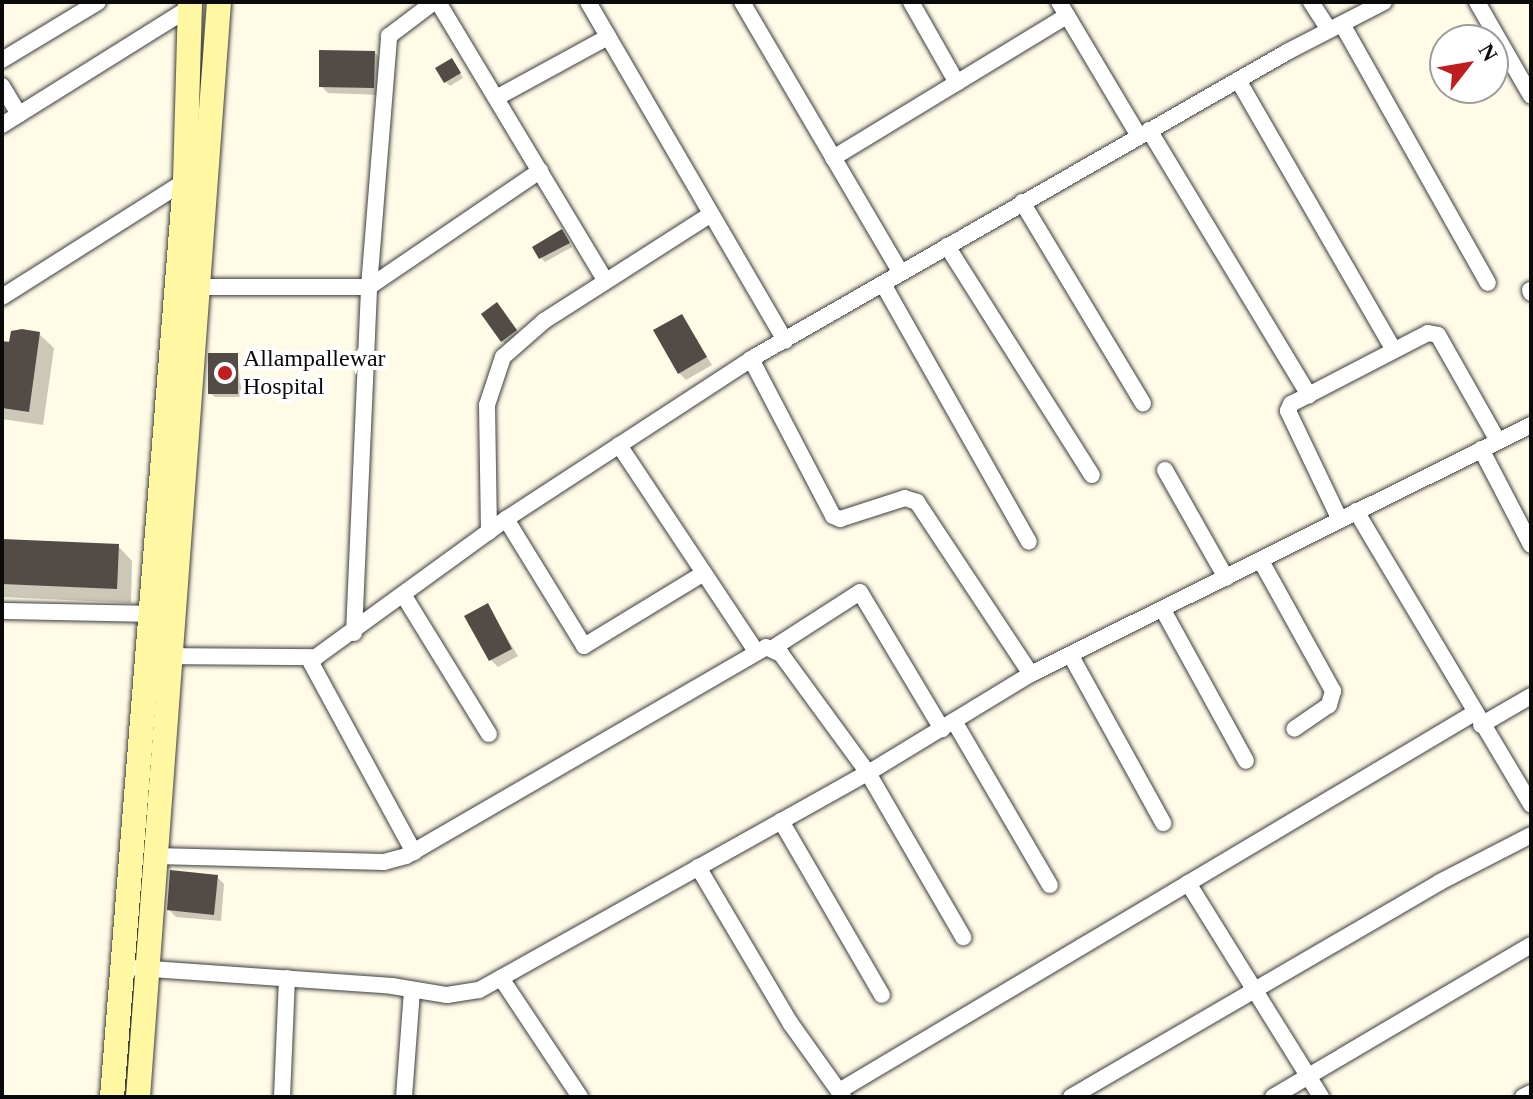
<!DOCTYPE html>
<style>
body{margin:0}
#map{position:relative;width:1533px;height:1099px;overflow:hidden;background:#fffbe7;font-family:Georgia,serif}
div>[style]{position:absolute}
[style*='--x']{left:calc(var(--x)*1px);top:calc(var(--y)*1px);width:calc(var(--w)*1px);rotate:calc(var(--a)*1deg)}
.shadow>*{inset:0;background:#0003}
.building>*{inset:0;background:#534b46}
.roads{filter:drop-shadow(0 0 2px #3d3d3d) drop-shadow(0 0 2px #3d3d3d)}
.street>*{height:16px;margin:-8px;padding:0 8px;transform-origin:8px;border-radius:8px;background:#fff}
.secondary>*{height:24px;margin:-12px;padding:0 12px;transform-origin:12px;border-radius:12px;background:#fff7a2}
.dots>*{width:22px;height:22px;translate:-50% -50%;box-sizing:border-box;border:4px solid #fff;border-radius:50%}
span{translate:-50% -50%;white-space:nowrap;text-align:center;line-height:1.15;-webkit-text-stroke:8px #fff;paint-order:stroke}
.poi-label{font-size:24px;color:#0a0a0a}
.left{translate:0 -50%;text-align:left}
.frame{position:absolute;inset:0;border:4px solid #0a0a0a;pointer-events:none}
.north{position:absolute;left:1429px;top:24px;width:80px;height:80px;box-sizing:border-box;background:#fff;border:2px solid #9d9d9d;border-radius:50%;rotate:59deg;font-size:22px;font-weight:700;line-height:32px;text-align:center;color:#0a0a0a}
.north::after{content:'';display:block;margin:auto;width:28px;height:36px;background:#bf1d20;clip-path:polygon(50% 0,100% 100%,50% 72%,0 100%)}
</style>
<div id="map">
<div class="shadow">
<i style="clip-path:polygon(375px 53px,382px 60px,380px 95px,328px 93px,321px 86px)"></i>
<i style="clip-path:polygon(456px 65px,463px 78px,450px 86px,446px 82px)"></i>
<i style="clip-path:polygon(566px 236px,572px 247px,545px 262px,541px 258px)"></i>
<i style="clip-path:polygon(501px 309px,520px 335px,506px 345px,502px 341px)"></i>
<i style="clip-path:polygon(681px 316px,712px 365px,686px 380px,679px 373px)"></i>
<i style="clip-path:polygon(39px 334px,54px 348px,43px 425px,2px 419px,2px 343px)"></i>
<i style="clip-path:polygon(237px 355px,242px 397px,215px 397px,210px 393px)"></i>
<i style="clip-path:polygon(2px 541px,118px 546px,132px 561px,131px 603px,2px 597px)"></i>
<i style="clip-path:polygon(488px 606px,518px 656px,498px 667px,491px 660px)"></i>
<i style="clip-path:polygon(217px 877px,224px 884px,221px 921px,176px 917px,169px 910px)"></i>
</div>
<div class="building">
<i style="clip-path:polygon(319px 50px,375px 51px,374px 88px,319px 87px)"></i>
<i style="clip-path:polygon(452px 58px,461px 73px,444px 83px,435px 68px)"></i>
<i style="clip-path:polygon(562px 229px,570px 243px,539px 259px,532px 247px)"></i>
<i style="clip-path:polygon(497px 302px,517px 330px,501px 342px,481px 314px)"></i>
<i style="clip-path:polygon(682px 314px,707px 357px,678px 374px,653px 330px)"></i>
<i style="clip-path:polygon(22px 329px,40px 332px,29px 412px,2px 408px,2px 341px,9px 342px,11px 331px)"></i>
<i style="clip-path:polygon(208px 353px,238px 353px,238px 394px,208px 394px)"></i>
<i style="clip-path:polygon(2px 539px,119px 544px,117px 589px,2px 584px)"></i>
<i style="clip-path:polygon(488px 603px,512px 649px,489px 661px,464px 616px)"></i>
<i style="clip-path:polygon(170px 870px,218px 875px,214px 915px,167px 910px)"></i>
</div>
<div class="roads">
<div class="street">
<i style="--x:438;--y:2;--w:324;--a:59"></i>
<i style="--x:588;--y:2;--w:392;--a:59.8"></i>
<i style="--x:742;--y:2;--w:314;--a:59.6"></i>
<i style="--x:911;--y:2;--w:93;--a:60.4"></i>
<i style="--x:1059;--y:2;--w:156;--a:59.2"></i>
<i style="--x:1311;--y:2;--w:33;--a:57"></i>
<i style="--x:1477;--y:2;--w:108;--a:60.1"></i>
<i style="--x:1342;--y:24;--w:297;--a:60.6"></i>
<i style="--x:2;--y:60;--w:112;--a:-31.1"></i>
<i style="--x:1238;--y:80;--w:312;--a:60"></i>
<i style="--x:2;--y:86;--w:33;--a:59"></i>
<i style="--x:496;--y:98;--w:128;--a:-28.6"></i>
<i style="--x:2;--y:125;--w:221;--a:-32"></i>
<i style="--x:1149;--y:130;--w:310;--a:58.9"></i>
<i style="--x:833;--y:158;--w:274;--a:-31.3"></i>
<i style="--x:1022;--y:202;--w:235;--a:59"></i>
<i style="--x:947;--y:246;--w:271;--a:57.7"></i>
<i style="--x:883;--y:284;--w:296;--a:60.5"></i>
<i style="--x:198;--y:287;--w:171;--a:0"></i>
<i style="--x:369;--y:287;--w:207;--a:-34.2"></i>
<i style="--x:1530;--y:290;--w:3;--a:72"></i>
<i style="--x:2;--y:297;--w:222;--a:-32.3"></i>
<i style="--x:751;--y:359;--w:177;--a:62.4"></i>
<i style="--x:833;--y:516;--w:8;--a:23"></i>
<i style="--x:840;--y:519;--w:68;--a:-17.9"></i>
<i style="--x:905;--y:498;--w:13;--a:18"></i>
<i style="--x:917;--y:502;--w:206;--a:56.5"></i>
<i style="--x:619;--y:445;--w:246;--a:56.4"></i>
<i style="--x:1481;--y:449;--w:108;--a:62.5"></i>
<i style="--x:1165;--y:470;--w:124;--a:60.5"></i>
<i style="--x:1356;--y:511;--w:342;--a:59.2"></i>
<i style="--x:506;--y:519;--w:149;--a:58.4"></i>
<i style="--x:584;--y:646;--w:140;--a:-31.3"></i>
<i style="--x:1340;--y:520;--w:121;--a:-115.5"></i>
<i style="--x:1288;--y:411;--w:8;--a:-67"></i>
<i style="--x:1291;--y:404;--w:154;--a:-27.4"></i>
<i style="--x:1428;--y:333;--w:10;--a:11"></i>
<i style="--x:1438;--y:335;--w:122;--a:60.5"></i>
<i style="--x:489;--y:532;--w:127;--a:-90.9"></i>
<i style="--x:487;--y:405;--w:51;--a:-71.6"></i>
<i style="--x:503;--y:357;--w:55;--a:-41.3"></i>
<i style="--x:544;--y:321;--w:198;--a:-32.6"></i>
<i style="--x:1261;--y:561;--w:149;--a:61"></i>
<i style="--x:1333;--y:691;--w:15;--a:106"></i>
<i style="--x:1329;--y:705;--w:42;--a:145.6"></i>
<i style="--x:404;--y:596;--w:162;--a:58.4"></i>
<i style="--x:1163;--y:610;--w:172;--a:61.2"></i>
<i style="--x:2;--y:611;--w:158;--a:1.1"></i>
<i style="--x:354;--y:633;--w:346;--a:-87.5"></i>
<i style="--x:369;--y:287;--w:252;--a:-85.4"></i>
<i style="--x:389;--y:36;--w:56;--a:-37.1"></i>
<i style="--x:773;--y:648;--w:103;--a:-32.8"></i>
<i style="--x:860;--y:592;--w:160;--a:59.1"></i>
<i style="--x:161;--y:656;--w:155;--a:0.4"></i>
<i style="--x:316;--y:657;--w:235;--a:-36"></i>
<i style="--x:506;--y:519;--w:293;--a:-33.1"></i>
<i style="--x:751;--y:359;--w:618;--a:-29.8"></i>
<i style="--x:1287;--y:52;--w:109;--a:-27.3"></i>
<i style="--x:1071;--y:656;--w:191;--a:61.1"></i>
<i style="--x:309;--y:659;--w:220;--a:61.5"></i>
<i style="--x:954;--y:721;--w:190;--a:59.7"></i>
<i style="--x:1481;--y:725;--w:58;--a:-30.1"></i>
<i style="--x:781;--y:821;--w:201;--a:59.9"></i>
<i style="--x:156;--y:856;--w:228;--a:1.5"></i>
<i style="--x:384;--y:862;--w:23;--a:-15"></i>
<i style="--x:406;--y:856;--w:416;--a:-30.1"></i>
<i style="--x:766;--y:647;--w:17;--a:25"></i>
<i style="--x:781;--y:654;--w:147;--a:53.8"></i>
<i style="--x:868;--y:773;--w:190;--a:59.9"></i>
<i style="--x:698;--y:867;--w:182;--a:59.4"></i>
<i style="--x:791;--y:1024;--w:90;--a:54.5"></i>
<i style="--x:1188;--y:883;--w:252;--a:58.1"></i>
<i style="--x:137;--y:968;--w:256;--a:4"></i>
<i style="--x:392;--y:986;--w:56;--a:9.3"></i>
<i style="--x:447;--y:995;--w:32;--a:-9"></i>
<i style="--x:479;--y:990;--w:445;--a:-29.2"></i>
<i style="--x:868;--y:773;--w:191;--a:-31.3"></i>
<i style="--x:1031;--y:674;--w:559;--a:-26.47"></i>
<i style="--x:501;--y:978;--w:143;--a:56.4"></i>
<i style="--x:839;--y:1091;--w:739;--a:-30.76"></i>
<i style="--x:282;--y:1097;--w:119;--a:-87.6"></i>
<i style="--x:404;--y:1097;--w:107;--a:-85.7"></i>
<i style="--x:1071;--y:1097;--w:427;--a:-30.2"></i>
<i style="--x:1440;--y:882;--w:102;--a:-27.3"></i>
<i style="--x:1273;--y:1097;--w:299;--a:-30.5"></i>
<i style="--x:1523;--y:1097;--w:9;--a:-27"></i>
</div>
<div class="secondary">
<i style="--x:112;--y:1097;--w:919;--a:-85.44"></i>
<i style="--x:185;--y:181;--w:179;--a:-88.4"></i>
<i style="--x:138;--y:1097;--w:1098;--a:-85.77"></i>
</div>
</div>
<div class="dots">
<i style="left:225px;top:373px;background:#bf1d20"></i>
</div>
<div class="poi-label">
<span class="left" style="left:243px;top:373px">Allampallewar<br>Hospital</span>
</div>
<div class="frame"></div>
<div class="north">N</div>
</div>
